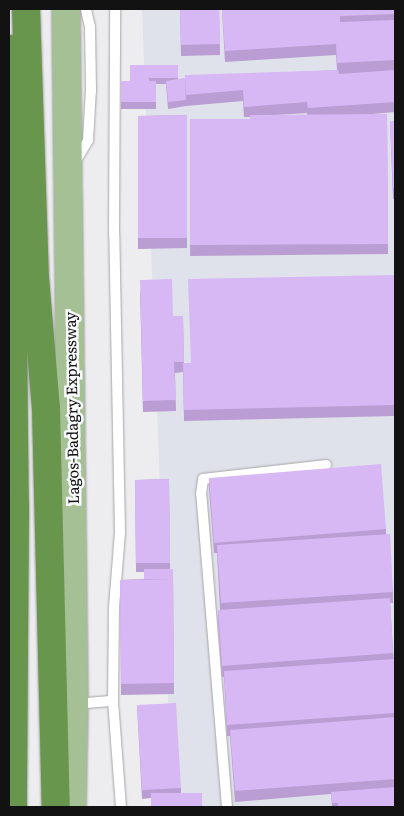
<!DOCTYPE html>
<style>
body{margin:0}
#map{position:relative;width:404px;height:816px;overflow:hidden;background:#ededf0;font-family:Literata,serif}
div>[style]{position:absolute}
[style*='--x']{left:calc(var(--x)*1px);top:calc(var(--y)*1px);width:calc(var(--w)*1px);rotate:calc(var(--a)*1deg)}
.built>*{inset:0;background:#e0e2eb}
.roads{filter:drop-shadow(0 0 1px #a5a5a7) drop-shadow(0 0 1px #a5a5a7)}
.service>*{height:10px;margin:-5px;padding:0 5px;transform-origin:5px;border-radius:5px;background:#fff}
.primary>*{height:28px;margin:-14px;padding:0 14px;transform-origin:14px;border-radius:14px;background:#a4c094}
.motorway>*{height:28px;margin:-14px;padding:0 14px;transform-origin:14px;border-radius:14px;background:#68964c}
.wall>*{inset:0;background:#ba9dd3}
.building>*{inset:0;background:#d8b7f5}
span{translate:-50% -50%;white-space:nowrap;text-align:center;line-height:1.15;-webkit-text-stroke:5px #fafbfd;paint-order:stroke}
.street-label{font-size:15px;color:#121213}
.frame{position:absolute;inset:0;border:10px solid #121213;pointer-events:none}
</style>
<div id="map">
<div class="built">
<i style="clip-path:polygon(142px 9px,395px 9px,395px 807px,172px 807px)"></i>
</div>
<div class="roads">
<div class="service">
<i style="--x:75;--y:162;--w:26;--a:-59"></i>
<i style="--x:88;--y:140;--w:50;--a:-86.6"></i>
<i style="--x:91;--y:90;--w:63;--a:-90.9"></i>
<i style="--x:90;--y:27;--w:18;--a:-103"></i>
<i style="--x:113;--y:701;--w:94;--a:-89.4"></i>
<i style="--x:114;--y:607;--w:74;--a:-85.4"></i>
<i style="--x:120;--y:533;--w:299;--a:-91.1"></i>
<i style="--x:114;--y:234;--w:225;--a:-89.7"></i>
<i style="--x:75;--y:704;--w:38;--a:-5"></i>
<i style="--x:113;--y:701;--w:106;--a:85.7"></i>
<i style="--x:227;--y:807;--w:314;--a:-94.7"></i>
<i style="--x:201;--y:494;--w:15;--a:-82"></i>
<i style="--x:203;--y:479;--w:124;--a:-6.5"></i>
</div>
<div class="primary">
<i style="--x:66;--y:9;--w:695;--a:89.34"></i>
<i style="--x:74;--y:704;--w:103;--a:91.1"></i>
</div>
<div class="motorway">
<i style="--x:26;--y:9;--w:269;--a:88.1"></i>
<i style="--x:35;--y:278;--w:130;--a:85.2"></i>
<i style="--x:46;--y:408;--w:399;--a:88.6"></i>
<i style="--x:10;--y:49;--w:456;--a:89.4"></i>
<i style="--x:15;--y:505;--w:302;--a:90.4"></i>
</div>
</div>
<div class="wall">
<i style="clip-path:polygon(180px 9px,219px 9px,220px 55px,181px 56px)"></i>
<i style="clip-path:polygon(evenodd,225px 9px,395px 9px,395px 112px,372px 114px,387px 114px,388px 254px,190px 256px,190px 119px,250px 119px,250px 117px,244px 117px,243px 101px,186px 106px,168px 109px,166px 84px,156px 84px,156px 109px,121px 109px,121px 81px,130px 81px,178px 65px,178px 79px,337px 70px,336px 55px,225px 62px,222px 10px,225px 10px,225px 9px,307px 113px,307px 115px,276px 115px,307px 113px)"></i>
<i style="clip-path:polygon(187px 115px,187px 248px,138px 249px,138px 116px)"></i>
<i style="clip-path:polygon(395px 121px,395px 199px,393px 199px,390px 122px)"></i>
<i style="clip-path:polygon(395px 275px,395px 416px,184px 421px,183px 372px,175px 373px,176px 411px,143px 412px,140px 291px,173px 316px,183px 316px,184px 363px,190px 363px)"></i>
<i style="clip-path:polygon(209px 478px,386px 529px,386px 534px,393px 592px,393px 603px,390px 603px,395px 680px,395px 807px,332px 807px,331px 794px,235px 802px,230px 736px,227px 736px,224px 677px,222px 677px,218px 621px,218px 610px,220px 610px,217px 553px,214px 553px,209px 489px)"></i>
<i style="clip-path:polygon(169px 479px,170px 569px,173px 569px,174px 694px,121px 695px,120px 580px,144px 579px,144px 572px,136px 572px,135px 480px)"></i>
<i style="clip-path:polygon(137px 705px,181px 788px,181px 793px,151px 798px,142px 799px)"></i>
</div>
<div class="building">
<i style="clip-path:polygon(180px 9px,219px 9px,220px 44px,181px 45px)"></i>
<i style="clip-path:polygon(246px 9px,395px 9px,395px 14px,340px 16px,340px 22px,395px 20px,395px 60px,337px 63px,336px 44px,225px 51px,222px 10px)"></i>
<i style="clip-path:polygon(130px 65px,178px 65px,178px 78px,149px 78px,149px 81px,156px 81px,156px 102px,121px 102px,121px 81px,130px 81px)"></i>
<i style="clip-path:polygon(338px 70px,339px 74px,395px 70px,395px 102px,308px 108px,307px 102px,244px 107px,243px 90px,186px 95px,185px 75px)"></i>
<i style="clip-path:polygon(185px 78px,186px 100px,168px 102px,166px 81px)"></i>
<i style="clip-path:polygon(387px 114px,388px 244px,190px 245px,190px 119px,250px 119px,250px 115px)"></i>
<i style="clip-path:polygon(187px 115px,187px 238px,138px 238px,138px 116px)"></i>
<i style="clip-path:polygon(395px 121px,395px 188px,393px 188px,390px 122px)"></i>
<i style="clip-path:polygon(395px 275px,395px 405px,184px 410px,183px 363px,191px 363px,188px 279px)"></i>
<i style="clip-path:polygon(172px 279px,173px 316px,183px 316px,184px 362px,174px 362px,176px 400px,143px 401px,140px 280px)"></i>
<i style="clip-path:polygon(381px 464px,386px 529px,214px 543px,209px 478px)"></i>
<i style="clip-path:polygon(169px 479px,170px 563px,136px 563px,135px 480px)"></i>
<i style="clip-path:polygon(390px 534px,393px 592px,221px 603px,217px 545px)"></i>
<i style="clip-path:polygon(144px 569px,173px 569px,173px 580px,173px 579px,144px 579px)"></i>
<i style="clip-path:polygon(173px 579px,174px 683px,121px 684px,120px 580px)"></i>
<i style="clip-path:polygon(390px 598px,393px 653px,222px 666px,218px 610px)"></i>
<i style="clip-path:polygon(394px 659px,395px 680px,395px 713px,227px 725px,224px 671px)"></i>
<i style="clip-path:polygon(176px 703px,181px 788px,142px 790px,137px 705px)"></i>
<i style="clip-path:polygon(395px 717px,395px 779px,235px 791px,230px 730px)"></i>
<i style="clip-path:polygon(395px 787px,395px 807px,338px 807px,338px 803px,332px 803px,331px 792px)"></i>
<i style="clip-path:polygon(151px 793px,202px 793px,202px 807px,151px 807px)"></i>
</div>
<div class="street-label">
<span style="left:71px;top:408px;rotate:-91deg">Lagos-Badagry Expressway</span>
</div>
<div class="frame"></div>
</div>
